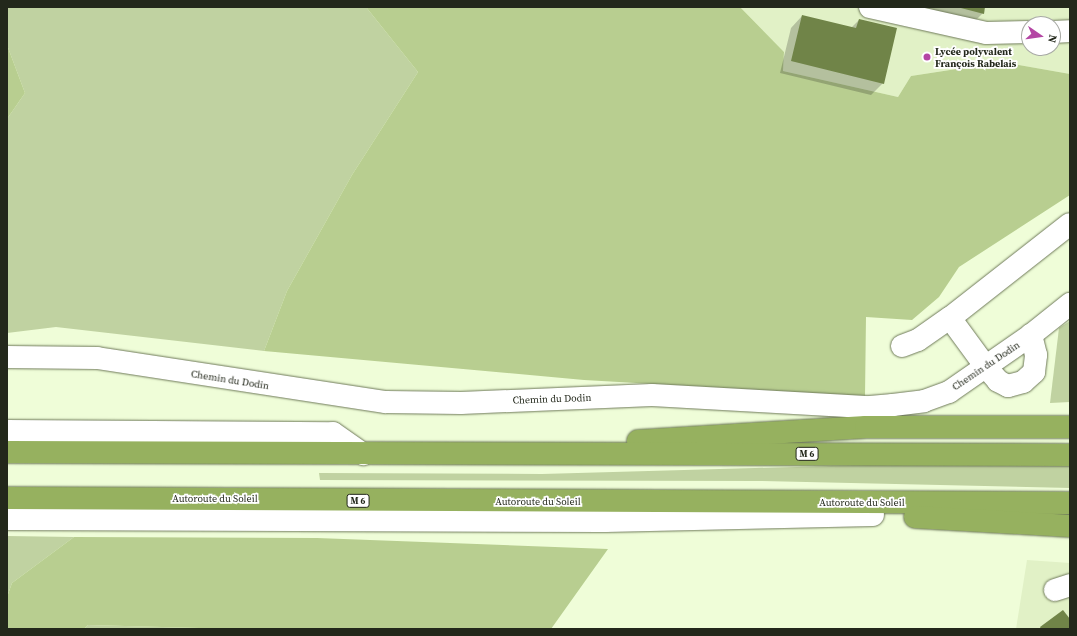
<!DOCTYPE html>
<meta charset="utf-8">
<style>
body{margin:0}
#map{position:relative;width:1077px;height:636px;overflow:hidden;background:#effdd8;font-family:"Source Serif 4",serif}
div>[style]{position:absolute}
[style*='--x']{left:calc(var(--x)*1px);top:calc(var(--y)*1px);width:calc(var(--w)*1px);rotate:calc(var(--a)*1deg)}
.built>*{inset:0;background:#e1f1c6}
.green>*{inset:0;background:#c0d2a1}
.forest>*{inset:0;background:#b8ce90}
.shadow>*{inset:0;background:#0003}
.building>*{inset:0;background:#708448}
.roads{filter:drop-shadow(0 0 1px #6f7a5a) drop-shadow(0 0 1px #6f7a5a)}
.minor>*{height:22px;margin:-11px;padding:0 11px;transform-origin:11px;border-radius:11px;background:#fff}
.highway>*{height:22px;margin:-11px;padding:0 11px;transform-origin:11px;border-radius:11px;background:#96b15f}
.dots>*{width:11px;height:11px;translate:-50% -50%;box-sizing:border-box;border:2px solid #fff;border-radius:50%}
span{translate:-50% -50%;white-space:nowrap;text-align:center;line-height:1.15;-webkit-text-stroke:3.5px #fff;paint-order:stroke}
.shield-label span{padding:1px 3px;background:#fff;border:1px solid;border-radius:3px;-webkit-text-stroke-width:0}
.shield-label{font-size:9px;color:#23281b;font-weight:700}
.poi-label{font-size:10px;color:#23281b;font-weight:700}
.left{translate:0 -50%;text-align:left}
.street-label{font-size:10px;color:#23281b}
.frame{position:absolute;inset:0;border:8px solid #23281b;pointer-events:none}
.north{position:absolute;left:1021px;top:16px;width:40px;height:40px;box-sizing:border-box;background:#fff;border:1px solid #a7a9a4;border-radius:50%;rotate:103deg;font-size:11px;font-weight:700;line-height:16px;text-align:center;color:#23281b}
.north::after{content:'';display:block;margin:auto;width:14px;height:18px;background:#b446a4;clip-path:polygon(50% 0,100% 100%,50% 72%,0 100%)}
</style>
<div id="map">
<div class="built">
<i style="clip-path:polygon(evenodd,740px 7px,1070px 7px,1070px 74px,1001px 62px,911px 76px,898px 97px,783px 71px,784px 52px,740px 7px,1029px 24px,1053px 24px,1053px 48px,1029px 48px,1029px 24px)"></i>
<i style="clip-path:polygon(1027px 560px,1070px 563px,1070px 629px,1016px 629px)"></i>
</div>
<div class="green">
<i style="clip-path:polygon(7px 7px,366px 7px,418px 72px,352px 175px,287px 291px,264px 351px,56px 327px,7px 333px,7px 119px,25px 93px,7px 45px)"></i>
<i style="clip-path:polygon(1070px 321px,1070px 402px,1050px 403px,1059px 328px)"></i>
<i style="clip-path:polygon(866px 465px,1070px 466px,1070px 488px,762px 481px,320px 480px,319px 473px,542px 474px)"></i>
<i style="clip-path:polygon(7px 536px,74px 537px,12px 583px,7px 597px)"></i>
<i style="clip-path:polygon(88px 625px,236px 629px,84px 629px)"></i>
</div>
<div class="forest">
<i style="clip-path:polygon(366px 7px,740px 7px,784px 52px,783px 71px,898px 97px,911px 76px,1002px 62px,1070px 74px,1070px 195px,959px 267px,939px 297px,912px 320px,866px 317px,865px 396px,584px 380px,264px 351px,287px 291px,352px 175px,418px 72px)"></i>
<i style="clip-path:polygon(7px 45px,25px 93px,7px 119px)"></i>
<i style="clip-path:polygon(74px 537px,317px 538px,608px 549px,551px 629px,236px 629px,88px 625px,84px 629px,7px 629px,7px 597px,12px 583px)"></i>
</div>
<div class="shadow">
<i style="clip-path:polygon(921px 7px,984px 7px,983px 13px,971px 25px,920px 13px)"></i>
<i style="clip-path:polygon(802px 16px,851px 28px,859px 20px,883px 83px,871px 95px,780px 73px,791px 28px)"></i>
</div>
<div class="building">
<i style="clip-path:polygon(957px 7px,985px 7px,984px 14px)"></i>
<i style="clip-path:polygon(802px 15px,856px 28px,859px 19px,897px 28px,884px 84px,791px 61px)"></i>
<i style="clip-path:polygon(1063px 610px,1070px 619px,1070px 629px,1041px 629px,1040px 627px)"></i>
</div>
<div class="roads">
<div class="minor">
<i style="--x:870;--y:7;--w:119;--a:12.6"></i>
<i style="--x:986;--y:33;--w:43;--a:-1.3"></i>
<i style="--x:1053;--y:32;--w:17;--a:-3"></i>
<i style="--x:950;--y:318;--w:61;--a:53.7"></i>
<i style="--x:986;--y:367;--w:18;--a:49"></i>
<i style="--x:998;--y:381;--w:11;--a:27"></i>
<i style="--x:1008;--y:386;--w:16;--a:-15"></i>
<i style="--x:1023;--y:382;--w:15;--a:-42"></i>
<i style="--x:1034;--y:372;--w:17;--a:-83"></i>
<i style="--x:1036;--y:355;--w:21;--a:-104"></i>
<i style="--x:902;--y:346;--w:17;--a:-21"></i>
<i style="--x:918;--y:340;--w:39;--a:-35"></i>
<i style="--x:950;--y:318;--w:152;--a:-38.1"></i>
<i style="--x:7;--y:357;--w:90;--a:0.6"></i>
<i style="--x:97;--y:358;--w:292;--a:8.7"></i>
<i style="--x:386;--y:402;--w:75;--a:0.8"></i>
<i style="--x:461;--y:403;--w:191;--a:-2.4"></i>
<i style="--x:652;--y:395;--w:218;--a:3.2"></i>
<i style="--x:870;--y:407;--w:23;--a:-5"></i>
<i style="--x:893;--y:405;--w:31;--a:-7"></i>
<i style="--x:924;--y:401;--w:27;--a:-20"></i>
<i style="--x:949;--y:392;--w:100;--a:-34.8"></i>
<i style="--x:1031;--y:335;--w:50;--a:-38.5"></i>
<i style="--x:7;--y:431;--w:326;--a:0.4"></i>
<i style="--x:333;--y:433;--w:37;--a:35"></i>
<i style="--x:7;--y:519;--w:598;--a:0.19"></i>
<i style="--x:605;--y:521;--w:268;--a:-1.3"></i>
<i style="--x:1055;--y:590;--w:16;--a:-18"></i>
</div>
<div class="highway">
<i style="--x:638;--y:441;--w:228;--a:-3.5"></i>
<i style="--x:866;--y:427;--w:204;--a:0"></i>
<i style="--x:7;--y:452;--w:1063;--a:0.16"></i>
<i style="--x:7;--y:498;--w:1063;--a:0.27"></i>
<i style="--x:915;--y:517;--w:155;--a:3.3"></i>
</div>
</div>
<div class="dots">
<i style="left:927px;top:57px;background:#b446a4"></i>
</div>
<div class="shield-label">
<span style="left:807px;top:454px">M 6</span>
<span style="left:358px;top:501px">M 6</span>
</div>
<div class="poi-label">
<span class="left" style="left:935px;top:57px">Lycée polyvalent<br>François Rabelais</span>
</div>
<div class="street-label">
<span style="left:986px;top:366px;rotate:-34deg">Chemin du Dodin</span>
<span style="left:230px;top:380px;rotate:9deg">Chemin du Dodin</span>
<span style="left:552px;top:399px;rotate:-2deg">Chemin du Dodin</span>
<span style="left:215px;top:499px">Autoroute du Soleil</span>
<span style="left:538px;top:502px">Autoroute du Soleil</span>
<span style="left:862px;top:503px">Autoroute du Soleil</span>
</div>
<div class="frame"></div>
<div class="north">N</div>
</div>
